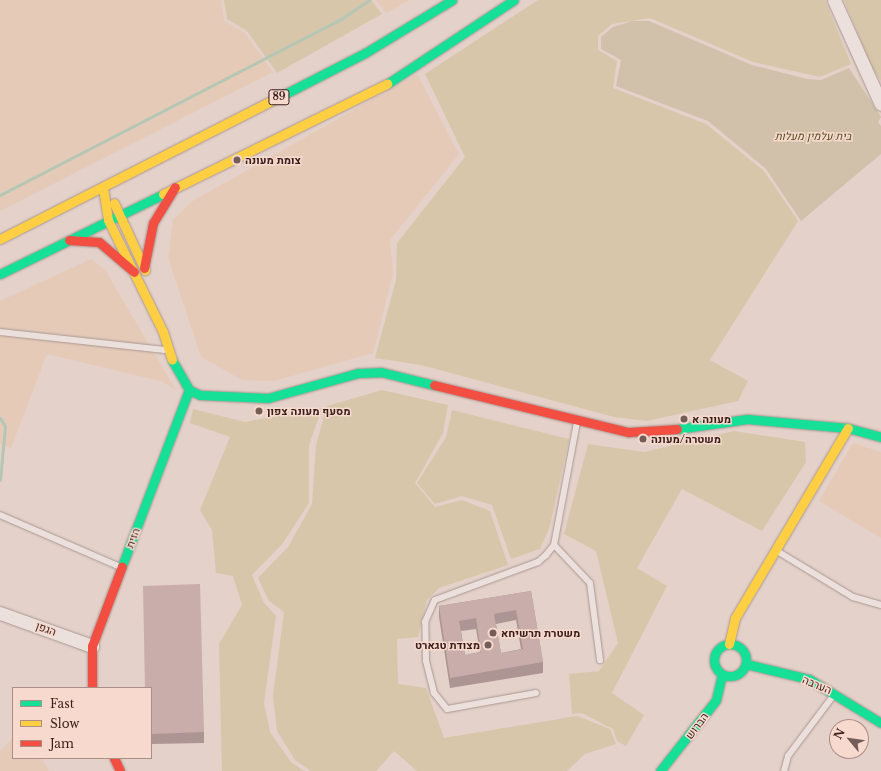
<!DOCTYPE html>
<meta charset="utf-8">
<style>
body{margin:0}
#map{position:relative;width:881px;height:771px;overflow:hidden;background:#e4d1c9;font-family:"Libre Baskerville",Heebo,serif}
div>[style]{position:absolute}
[style*='--x']{left:calc(var(--x)*1px);top:calc(var(--y)*1px);width:calc(var(--w)*1px);rotate:calc(var(--a)*1deg)}
.farmland>*{inset:0;background:#e5cab8}
.green>*{inset:0;background:#d8c6aa}
.cemetery>*{inset:0;background:#d2c1aa}
.stream>*{height:3px;margin:-1.5px;padding:0 1.5px;transform-origin:1.5px;border-radius:1.5px;background:#b5c6b4}
.roads{filter:drop-shadow(0 0 1px #a99793) drop-shadow(0 0 1px #a99793)}
.lane>*{height:6px;margin:-3px;padding:0 3px;transform-origin:3px;border-radius:3px;background:#ece0dc}
.street>*{height:13px;margin:-6.5px;padding:0 6.5px;transform-origin:6.5px;border-radius:6.5px;background:#ece0dc}
.fast>*{height:9px;margin:-4.5px;padding:0 4.5px;transform-origin:4.5px;border-radius:4.5px;background:#16e098}
.fast>.ring{margin:-4.5px;padding:0;box-sizing:content-box;background:none;border:9px solid #16e098;border-radius:50%}
.slow>*{height:9px;margin:-4.5px;padding:0 4.5px;transform-origin:4.5px;border-radius:4.5px;background:#ffcf43}
.jam>*{height:9px;margin:-4.5px;padding:0 4.5px;transform-origin:4.5px;border-radius:4.5px;background:#f24e42}
.wall>*{inset:0;background:#ac9592}
.building>*{inset:0;background:#c8adaa}
.dots>*{width:11px;height:11px;translate:-50% -50%;box-sizing:border-box;border:2px solid #f7dacd;border-radius:50%}
span{translate:-50% -50%;white-space:nowrap;text-align:center;line-height:1.15;-webkit-text-stroke:3px #f7dacd;paint-order:stroke}
.shield-label span{padding:1px 3px;background:#f7dacd;border:1px solid;border-radius:3px;-webkit-text-stroke-width:0}
.shield-label{font-size:10px;color:#381d1b;font-weight:700}
.park-label{font-size:11px;color:#554d20;font-style:italic}
.poi-label{font-size:11px;color:#381d1b;font-weight:700}
.left{translate:0 -50%;text-align:left}
.right{translate:-100% -50%;text-align:right}
.street-label{font-size:11px;color:#381d1b}
.legend{position:absolute;left:12px;top:687px;width:140px;height:72px;box-sizing:border-box;background:#f7dacd;border:1px solid #ab8e86;margin:0;padding:5px 7px;list-style:none;font-size:12px;color:#381d1b}
.legend li{display:flex;align-items:center;gap:8px;height:20px}
.legend b{width:20px;border:1px solid #ab8e86}
.north{position:absolute;left:829px;top:719px;width:40px;height:40px;box-sizing:border-box;background:#f7dacd;border:1px solid #ab8e86;border-radius:50%;rotate:299deg;font-size:11px;font-weight:700;line-height:16px;text-align:center;color:#381d1b}
.north::after{content:'';display:block;margin:auto;width:14px;height:18px;background:#745c58;clip-path:polygon(50% 0,100% 100%,50% 72%,0 100%)}
</style>
<div id="map">
<div class="farmland">
<i style="clip-path:polygon(0 0,221px 0,224px 21px,245px 33px,273px 72px,0 211px)"></i>
<i style="clip-path:polygon(376px 0,410px 0,386px 13px)"></i>
<i style="clip-path:polygon(417px 74px,459px 154px,390px 240px,393px 273px,373px 353px,274px 381px,242px 380px,201px 357px,168px 258px,173px 220px,191px 202px)"></i>
<i style="clip-path:polygon(91px 259px,105px 270px,176px 390px,164px 382px,47px 354px,11px 448px,0 444px,0 301px)"></i>
<i style="clip-path:polygon(853px 443px,881px 452px,881px 538px,819px 501px)"></i>
<i style="clip-path:polygon(13px 738px,13px 758px,41px 758px,49px 771px,0 771px,0 751px)"></i>
</div>
<div class="green">
<i style="clip-path:polygon(224px 0,371px 0,382px 14px,277px 73px,247px 31px,227px 19px)"></i>
<i style="clip-path:polygon(538px 0,825px 0,851px 64px,820px 77px,753px 62px,650px 18px,612px 24px,598px 36px,598px 50px,617px 61px,613px 88px,706px 124px,764px 171px,798px 221px,710px 360px,748px 381px,738px 401px,647px 421px,614px 417px,421px 365px,375px 358px,396px 280px,397px 243px,465px 157px,425px 74px)"></i>
<i style="clip-path:polygon(844px 0,881px 0,881px 81px,872px 68px)"></i>
<i style="clip-path:polygon(382px 390px,448px 405px,443px 433px,415px 483px,435px 507px,462px 500px,490px 511px,508px 565px,439px 588px,427px 600px,418px 637px,397px 639px,398px 684px,426px 688px,444px 738px,577px 716px,610px 729px,616px 744px,585px 754px,567px 771px,417px 771px,394px 751px,376px 771px,311px 771px,295px 760px,277px 731px,273px 695px,284px 612px,269px 601px,258px 578px,288px 547px,312px 504px,316px 445px,327px 406px)"></i>
<i style="clip-path:polygon(322px 408px,309px 445px,309px 503px,283px 543px,252px 575px,264px 603px,276px 616px,264px 703px,270px 732px,291px 762px,304px 771px,222px 771px,219px 644px,242px 605px,233px 576px,216px 573px,212px 530px,200px 510px,230px 437px,190px 423px,193px 409px,245px 422px)"></i>
<i style="clip-path:polygon(452px 410px,569px 439px,550px 526px,540px 549px,511px 559px,492px 505px,462px 496px,435px 504px,417px 483px,446px 437px)"></i>
<i style="clip-path:polygon(734px 431px,805px 442px,806px 462px,762px 531px,682px 489px,637px 568px,667px 586px,612px 693px,644px 715px,626px 746px,617px 741px,613px 729px,582px 713px,572px 714px,569px 674px,599px 671px,618px 643px,596px 551px,564px 534px,588px 444px,644px 452px)"></i>
</div>
<div class="cemetery">
<i style="clip-path:polygon(632px 21px,649px 21px,752px 65px,807px 79px,821px 80px,849px 68px,881px 117px,878px 122px,881px 126px,881px 154px,801px 221px,766px 169px,708px 121px,616px 86px,621px 60px,601px 49px,601px 37px,613px 27px)"></i>
</div>
<div class="stream">
<i style="--x:0;--y:195;--w:384;--a:-27.3"></i>
<i style="--x:341;--y:19;--w:34;--a:-34"></i>
<i style="--x:0;--y:418;--w:9;--a:58"></i>
<i style="--x:5;--y:426;--w:54;--a:95.3"></i>
</div>
<div class="roads">
<div class="lane">
<i style="--x:0;--y:332;--w:168;--a:6.2"></i>
<i style="--x:0;--y:515;--w:131;--a:23.4"></i>
<i style="--x:554;--y:545;--w:52;--a:46.5"></i>
<i style="--x:590;--y:583;--w:78;--a:82.6"></i>
<i style="--x:777;--y:551;--w:89;--a:31.2"></i>
<i style="--x:853;--y:597;--w:29;--a:16"></i>
<i style="--x:536;--y:693;--w:90;--a:169.8"></i>
<i style="--x:447;--y:709;--w:21;--a:-129"></i>
<i style="--x:434;--y:693;--w:33;--a:-104"></i>
<i style="--x:426;--y:661;--w:39;--a:-91"></i>
<i style="--x:425;--y:622;--w:24;--a:-66"></i>
<i style="--x:435;--y:600;--w:110;--a:-20.3"></i>
<i style="--x:538;--y:562;--w:11;--a:-41"></i>
<i style="--x:546;--y:555;--w:13;--a:-51"></i>
<i style="--x:554;--y:545;--w:125;--a:-79.4"></i>
<i style="--x:784;--y:771;--w:16;--a:-75"></i>
<i style="--x:788;--y:756;--w:75;--a:-53.1"></i>
</div>
<div class="street">
<i style="--x:834;--y:0;--w:114;--a:65.7"></i>
<i style="--x:0;--y:613;--w:98;--a:19.7"></i>
</div>
<div class="fast">
<i style="--x:387;--y:84;--w:152;--a:-33.5"></i>
<i style="--x:283;--y:95;--w:92;--a:-27.1"></i>
<i style="--x:365;--y:53;--w:102;--a:-31.3"></i>
<i style="--x:0;--y:274;--w:182;--a:-26.1"></i>
<i style="--x:172;--y:360;--w:34;--a:60"></i>
<i style="--x:189;--y:390;--w:12;--a:24"></i>
<i style="--x:200;--y:395;--w:68;--a:2.5"></i>
<i style="--x:268;--y:398;--w:93;--a:-15.5"></i>
<i style="--x:358;--y:373;--w:23;--a:-2"></i>
<i style="--x:381;--y:372;--w:55;--a:13.8"></i>
<i style="--x:677;--y:429;--w:71;--a:-8.1"></i>
<i style="--x:747;--y:419;--w:101;--a:5.1"></i>
<i style="--x:848;--y:428;--w:34;--a:15"></i>
<i style="--x:122;--y:566;--w:188;--a:-69.2"></i>
<i class="ring" style="left:714px;top:644px;width:23px;height:23px"></i>
<i style="--x:746;--y:664;--w:65;--a:13.4"></i>
<i style="--x:809;--y:679;--w:84;--a:31.4"></i>
<i style="--x:660;--y:771;--w:90;--a:-51.7"></i>
<i style="--x:716;--y:700;--w:26;--a:-77"></i>
</div>
<div class="slow">
<i style="--x:103;--y:188;--w:32;--a:81"></i>
<i style="--x:108;--y:220;--w:125;--a:63.8"></i>
<i style="--x:163;--y:332;--w:29;--a:72"></i>
<i style="--x:163;--y:194;--w:250;--a:-26.2"></i>
<i style="--x:114;--y:203;--w:74;--a:65.2"></i>
<i style="--x:0;--y:239;--w:318;--a:-27"></i>
<i style="--x:729;--y:644;--w:27;--a:-77"></i>
<i style="--x:735;--y:618;--w:221;--a:-59.3"></i>
</div>
<div class="jam">
<i style="--x:69;--y:240;--w:30;--a:4"></i>
<i style="--x:99;--y:242;--w:46;--a:40.6"></i>
<i style="--x:144;--y:268;--w:46;--a:-78.7"></i>
<i style="--x:153;--y:223;--w:42;--a:-58.6"></i>
<i style="--x:434;--y:385;--w:201;--a:13.6"></i>
<i style="--x:629;--y:432;--w:48;--a:-3.6"></i>
<i style="--x:92;--y:688;--w:42;--a:-90"></i>
<i style="--x:92;--y:646;--w:85;--a:-69.4"></i>
<i style="--x:114;--y:758;--w:14;--a:65"></i>
</div>
</div>
<div class="wall">
<i style="clip-path:polygon(evenodd,531px 591px,543px 662px,543px 673px,450px 688px,439px 617px,439px 606px,531px 591px,516px 620px,521px 649px,501px 653px,496px 624px,516px 620px,531px 591px,476px 629px,480px 652px,465px 655px,461px 631px,476px 629px)"></i>
<i style="clip-path:polygon(151px 688px,204px 732px,204px 743px,151px 744px)"></i>
</div>
<div class="building">
<i style="clip-path:polygon(200px 584px,204px 732px,151px 734px,151px 688px,145px 688px,143px 586px)"></i>
<i style="clip-path:polygon(evenodd,531px 591px,543px 662px,450px 678px,439px 606px,531px 591px,516px 610px,523px 649px,501px 653px,494px 614px,516px 610px,531px 591px,476px 618px,481px 652px,465px 655px,459px 621px,476px 618px)"></i>
</div>
<div class="dots">
<i style="left:237px;top:160px;background:#745c58"></i>
<i style="left:259px;top:411px;background:#745c58"></i>
<i style="left:684px;top:419px;background:#745c58"></i>
<i style="left:643px;top:439px;background:#745c58"></i>
<i style="left:493px;top:633px;background:#745c58"></i>
<i style="left:488px;top:645px;background:#745c58"></i>
</div>
<div class="shield-label">
<span style="left:279px;top:97px">89</span>
</div>
<div class="park-label">
<span style="left:813px;top:136px">בית עלמין מעלות</span>
</div>
<div class="poi-label">
<span class="left" style="left:245px;top:160px">צומת מעונה</span>
<span class="left" style="left:267px;top:411px">מסעף מעונה צפון</span>
<span class="left" style="left:692px;top:419px">מעונה א</span>
<span class="left" style="left:651px;top:439px">משטרה/מעונה</span>
<span class="left" style="left:501px;top:633px">משטרת תרשיחא</span>
<span class="right" style="left:480px;top:645px">מצודת טגארט</span>
</div>
<div class="street-label">
<span style="left:133px;top:538px;rotate:-69deg">הזית</span>
<span style="left:46px;top:629px;rotate:20deg">הגפן</span>
<span style="left:817px;top:685px;rotate:23deg">הערבה</span>
<span style="left:697px;top:726px;rotate:-53deg">הברוש</span>
</div>
<ul class="legend">
<li><b style="height:5px;background:#16e098"></b>Fast</li>
<li><b style="height:5px;background:#ffcf43"></b>Slow</li>
<li><b style="height:5px;background:#f24e42"></b>Jam</li>
</ul>
<div class="north">N</div>
</div>
